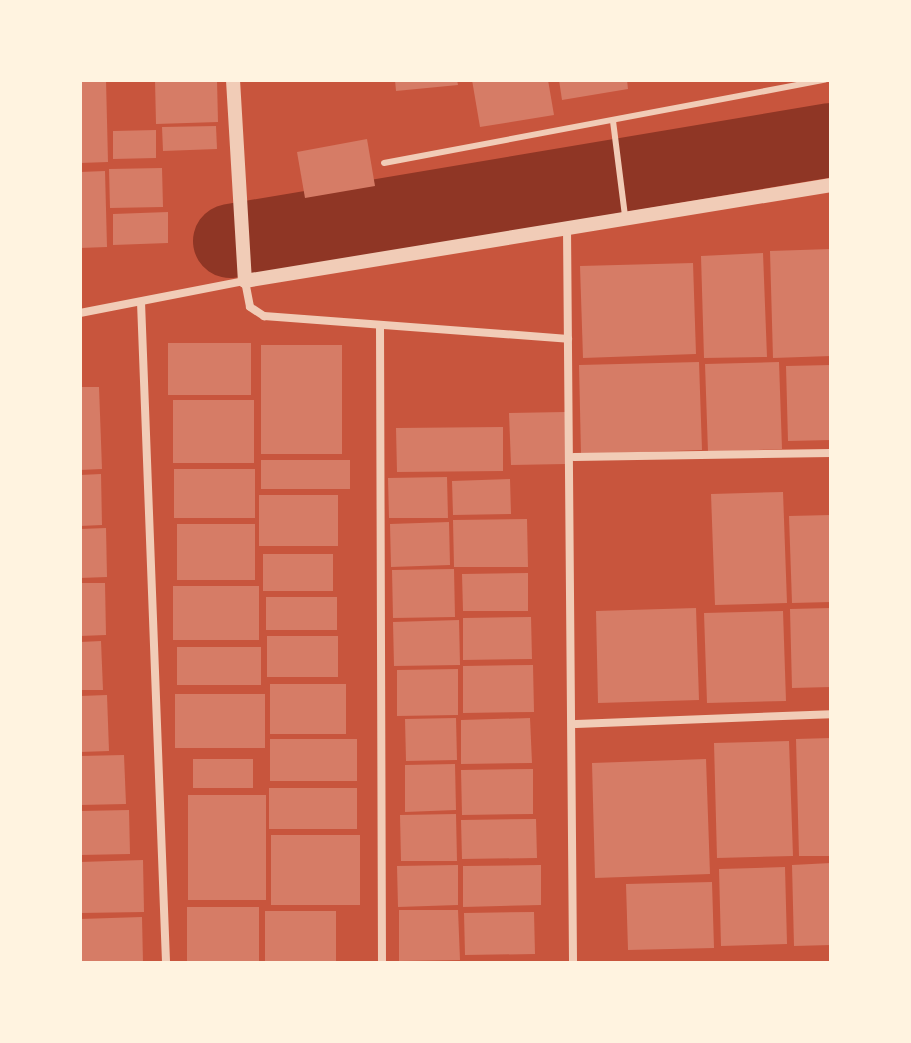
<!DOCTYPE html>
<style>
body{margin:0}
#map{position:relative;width:911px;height:1043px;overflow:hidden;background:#c8553d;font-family:"Source Sans 3",sans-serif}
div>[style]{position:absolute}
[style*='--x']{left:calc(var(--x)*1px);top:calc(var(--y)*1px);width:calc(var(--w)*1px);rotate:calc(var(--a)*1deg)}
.river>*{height:74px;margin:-37px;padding:0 37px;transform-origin:37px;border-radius:37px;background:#8f3625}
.building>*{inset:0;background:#d67c66}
.service>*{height:6px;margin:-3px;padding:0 3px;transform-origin:3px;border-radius:3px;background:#f1ccb7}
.minor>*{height:8px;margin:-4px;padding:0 4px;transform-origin:4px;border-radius:4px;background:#f1ccb7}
.tertiary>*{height:14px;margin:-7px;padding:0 7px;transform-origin:7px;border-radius:7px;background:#f1ccb7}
span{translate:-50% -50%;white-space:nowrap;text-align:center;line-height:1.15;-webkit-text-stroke:6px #fff3e0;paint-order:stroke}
.frame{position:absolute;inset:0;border:82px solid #fff3e0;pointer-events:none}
</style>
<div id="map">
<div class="river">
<i style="--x:230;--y:241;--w:609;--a:-9.54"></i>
</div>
<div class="building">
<i style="clip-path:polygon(80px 80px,106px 80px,108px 162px,80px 163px)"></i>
<i style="clip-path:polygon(155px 80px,217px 80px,218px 122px,156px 124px)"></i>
<i style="clip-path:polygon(395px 80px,457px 80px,458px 85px,396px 91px)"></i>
<i style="clip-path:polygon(472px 80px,548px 80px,554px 115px,480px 127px)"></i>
<i style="clip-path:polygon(559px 80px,627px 80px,628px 89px,562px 100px)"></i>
<i style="clip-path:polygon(216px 126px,217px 149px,163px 151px,162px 127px)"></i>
<i style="clip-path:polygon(156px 130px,156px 158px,113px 159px,113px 131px)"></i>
<i style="clip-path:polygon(367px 139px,375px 186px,305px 198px,297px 152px)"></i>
<i style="clip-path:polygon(162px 168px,163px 207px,110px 208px,109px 169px)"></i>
<i style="clip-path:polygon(105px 171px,107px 247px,80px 248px,80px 172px)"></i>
<i style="clip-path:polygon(168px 212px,168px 243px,113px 245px,113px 214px)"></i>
<i style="clip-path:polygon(831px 249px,831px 356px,773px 358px,770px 251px)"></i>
<i style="clip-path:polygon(763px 253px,767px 357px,704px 358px,701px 256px)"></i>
<i style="clip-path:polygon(693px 263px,696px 354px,583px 358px,580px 266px)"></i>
<i style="clip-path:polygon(168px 343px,251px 343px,251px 395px,168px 395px)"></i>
<i style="clip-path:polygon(261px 345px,342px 345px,342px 454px,261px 454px)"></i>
<i style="clip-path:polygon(699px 362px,702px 450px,581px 454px,579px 365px)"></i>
<i style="clip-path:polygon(779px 362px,782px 449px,708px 452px,705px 364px)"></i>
<i style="clip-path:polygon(831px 365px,831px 440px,788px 441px,786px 366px)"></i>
<i style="clip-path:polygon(80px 387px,99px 387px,102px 469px,80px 470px)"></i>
<i style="clip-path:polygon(173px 400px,254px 400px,254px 463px,173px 463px)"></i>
<i style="clip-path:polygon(565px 412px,566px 464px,511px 465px,509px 413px)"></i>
<i style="clip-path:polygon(503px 427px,503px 471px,397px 472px,396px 428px)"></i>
<i style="clip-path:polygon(261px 460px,350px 460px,350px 489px,261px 489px)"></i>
<i style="clip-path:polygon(174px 469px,255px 469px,255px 518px,174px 518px)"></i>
<i style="clip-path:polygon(101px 474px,102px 525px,80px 526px,80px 475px)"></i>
<i style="clip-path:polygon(447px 477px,448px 518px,389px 518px,388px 478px)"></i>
<i style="clip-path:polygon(510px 479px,511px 514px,453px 515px,452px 481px)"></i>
<i style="clip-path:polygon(783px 492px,787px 603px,715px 605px,711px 494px)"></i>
<i style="clip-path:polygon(259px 495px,338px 495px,338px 546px,259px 546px)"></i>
<i style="clip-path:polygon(831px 515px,831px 602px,792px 603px,789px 516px)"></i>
<i style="clip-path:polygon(527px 519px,528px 567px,454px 567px,453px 520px)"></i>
<i style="clip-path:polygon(449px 522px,450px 565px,391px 567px,390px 524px)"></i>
<i style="clip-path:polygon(177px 524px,255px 524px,255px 580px,177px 580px)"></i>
<i style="clip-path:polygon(106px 528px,107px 577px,80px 578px,80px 529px)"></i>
<i style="clip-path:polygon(263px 554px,333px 554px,333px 591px,263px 591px)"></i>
<i style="clip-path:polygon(454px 569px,455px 617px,393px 618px,392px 570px)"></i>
<i style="clip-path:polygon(528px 573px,528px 611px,463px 611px,462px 574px)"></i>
<i style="clip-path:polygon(80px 583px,105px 583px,106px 635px,80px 636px)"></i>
<i style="clip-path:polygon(173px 586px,259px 586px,259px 640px,173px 640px)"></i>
<i style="clip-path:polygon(266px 597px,337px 597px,337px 630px,266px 630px)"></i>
<i style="clip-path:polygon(696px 608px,699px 700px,598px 703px,596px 611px)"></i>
<i style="clip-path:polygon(831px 608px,831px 687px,792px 688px,790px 609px)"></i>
<i style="clip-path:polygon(783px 611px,786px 701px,707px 703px,704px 613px)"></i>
<i style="clip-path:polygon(531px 617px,532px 659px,463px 660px,463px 618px)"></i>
<i style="clip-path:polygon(459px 620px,460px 665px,394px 666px,393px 622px)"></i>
<i style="clip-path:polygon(267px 636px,338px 636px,338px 677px,267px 677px)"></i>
<i style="clip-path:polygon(101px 641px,103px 690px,80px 690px,80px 642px)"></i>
<i style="clip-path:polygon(177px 647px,261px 647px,261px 685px,177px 685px)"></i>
<i style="clip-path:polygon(533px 665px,534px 712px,463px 713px,463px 666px)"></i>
<i style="clip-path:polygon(458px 669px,458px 715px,397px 716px,397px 670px)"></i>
<i style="clip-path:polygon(270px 684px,346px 684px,346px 734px,270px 734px)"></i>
<i style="clip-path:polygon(175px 694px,265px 694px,265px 748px,175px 748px)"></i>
<i style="clip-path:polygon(107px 695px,109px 751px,80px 752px,80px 696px)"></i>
<i style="clip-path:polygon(456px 718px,457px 760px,406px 761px,405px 719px)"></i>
<i style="clip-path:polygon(530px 718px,532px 763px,461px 764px,461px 720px)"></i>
<i style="clip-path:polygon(831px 738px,831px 856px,799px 856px,796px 739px)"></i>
<i style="clip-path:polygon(270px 739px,357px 739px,357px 781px,270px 781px)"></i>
<i style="clip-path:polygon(789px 741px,793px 856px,717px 858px,714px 743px)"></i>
<i style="clip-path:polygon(124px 755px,126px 804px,80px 805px,80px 756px)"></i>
<i style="clip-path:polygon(193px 759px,253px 759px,253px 788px,193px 788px)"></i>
<i style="clip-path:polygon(706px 759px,710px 874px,595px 878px,592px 763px)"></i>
<i style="clip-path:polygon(455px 764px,456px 810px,405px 812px,405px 765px)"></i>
<i style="clip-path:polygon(533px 769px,533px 814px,462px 815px,461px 770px)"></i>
<i style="clip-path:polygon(269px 788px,357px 788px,357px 829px,269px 829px)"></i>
<i style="clip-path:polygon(188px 795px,266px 795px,266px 900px,188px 900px)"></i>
<i style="clip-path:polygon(129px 810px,130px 854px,80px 855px,80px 811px)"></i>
<i style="clip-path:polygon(456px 814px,457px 861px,401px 861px,400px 815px)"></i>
<i style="clip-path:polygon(536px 819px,537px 858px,462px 859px,461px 820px)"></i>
<i style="clip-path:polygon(271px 835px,360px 835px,360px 905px,271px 905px)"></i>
<i style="clip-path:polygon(143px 860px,144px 912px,80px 913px,80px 862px)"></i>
<i style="clip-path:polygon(831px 863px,831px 945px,794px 946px,792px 865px)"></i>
<i style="clip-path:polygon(458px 865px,458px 905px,398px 907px,397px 866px)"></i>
<i style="clip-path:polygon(541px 865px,541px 905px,463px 907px,463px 866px)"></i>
<i style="clip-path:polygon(785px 867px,787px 944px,721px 946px,719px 869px)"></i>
<i style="clip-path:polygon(712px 882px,714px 948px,628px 950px,626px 884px)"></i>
<i style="clip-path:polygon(187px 907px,259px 907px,259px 963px,187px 963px)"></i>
<i style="clip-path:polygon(399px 910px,458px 910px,460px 960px,399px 961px)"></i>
<i style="clip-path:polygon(265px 911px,336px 911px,336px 963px,265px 963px)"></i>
<i style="clip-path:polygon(534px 912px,535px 954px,465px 955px,464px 913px)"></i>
<i style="clip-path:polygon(142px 917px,143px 963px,80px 963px,80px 919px)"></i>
</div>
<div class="service">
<i style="--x:613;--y:121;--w:96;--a:82.8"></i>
<i style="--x:384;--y:163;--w:449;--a:-10.7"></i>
</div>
<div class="minor">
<i style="--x:567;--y:228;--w:735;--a:89.53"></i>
<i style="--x:141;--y:302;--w:661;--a:87.83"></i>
<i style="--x:80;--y:313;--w:168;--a:-11"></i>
<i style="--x:245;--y:281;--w:26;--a:79"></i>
<i style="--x:250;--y:307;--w:17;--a:33"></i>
<i style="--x:264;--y:316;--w:305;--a:4.3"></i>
<i style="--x:380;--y:326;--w:637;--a:89.82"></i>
<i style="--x:574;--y:457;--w:257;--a:-0.9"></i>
<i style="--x:576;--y:724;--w:255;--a:-2.2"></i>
</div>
<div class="tertiary">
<i style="--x:233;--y:80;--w:201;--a:86.6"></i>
<i style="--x:245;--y:281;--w:594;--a:-9.3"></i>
</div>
<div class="frame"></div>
</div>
